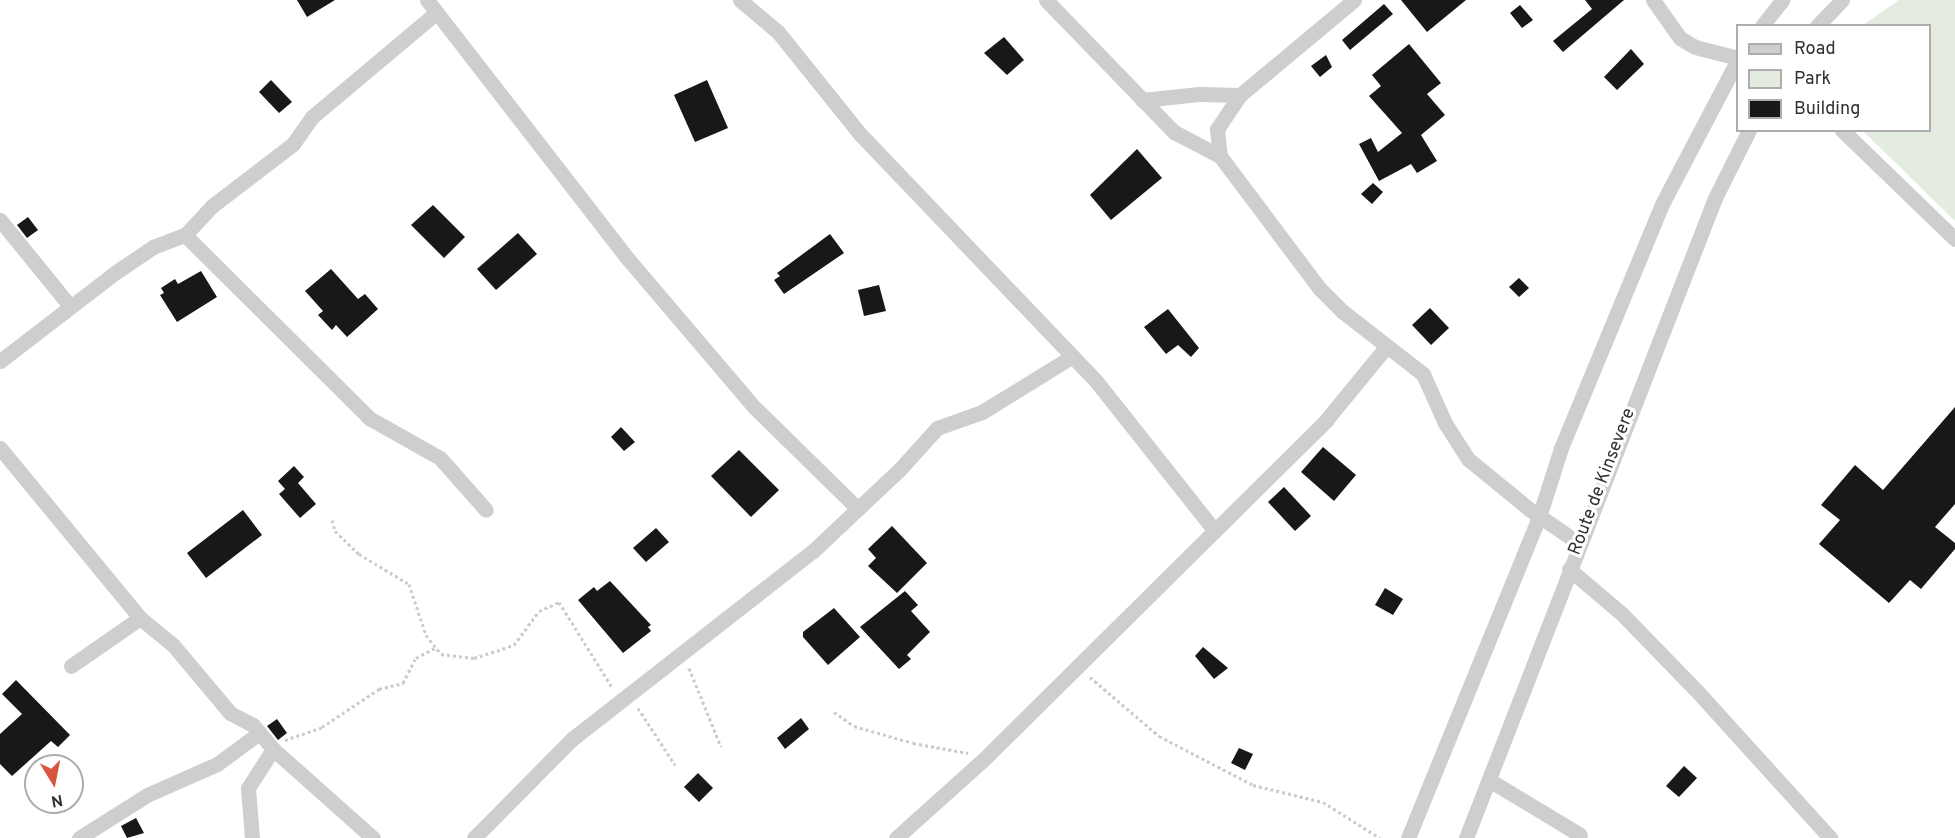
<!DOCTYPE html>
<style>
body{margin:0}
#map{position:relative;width:1955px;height:838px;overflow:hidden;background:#fff;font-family:Overpass,sans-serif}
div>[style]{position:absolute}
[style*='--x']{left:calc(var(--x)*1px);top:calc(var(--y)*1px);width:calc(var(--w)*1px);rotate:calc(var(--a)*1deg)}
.green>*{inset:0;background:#e4ece0}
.building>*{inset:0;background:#181818}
.path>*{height:3px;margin-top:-1.5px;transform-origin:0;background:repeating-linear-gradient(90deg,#cbcbcb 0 3px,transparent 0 6px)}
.minor>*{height:15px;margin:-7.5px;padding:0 7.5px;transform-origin:7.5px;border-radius:7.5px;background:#cecece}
span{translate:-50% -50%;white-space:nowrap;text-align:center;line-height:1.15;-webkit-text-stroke:6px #fff;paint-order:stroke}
.street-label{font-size:18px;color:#313131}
.legend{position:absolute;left:1736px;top:24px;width:195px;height:108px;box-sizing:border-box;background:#fff;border:2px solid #adadad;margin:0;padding:8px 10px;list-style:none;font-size:18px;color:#313131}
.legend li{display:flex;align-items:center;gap:12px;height:30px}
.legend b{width:30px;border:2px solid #adadad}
.north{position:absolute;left:24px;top:754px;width:60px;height:60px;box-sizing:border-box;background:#fff;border:2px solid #adadad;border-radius:50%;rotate:170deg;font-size:16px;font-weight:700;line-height:24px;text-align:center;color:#313131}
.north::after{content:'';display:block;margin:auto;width:21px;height:27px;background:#da5541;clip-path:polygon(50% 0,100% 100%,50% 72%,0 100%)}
</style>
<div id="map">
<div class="green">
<i style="clip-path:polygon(1899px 0,1955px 0,1955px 221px,1863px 131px,1930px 130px,1930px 26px,1863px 25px)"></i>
</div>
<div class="building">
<i style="clip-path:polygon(297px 0,335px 0,307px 17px)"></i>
<i style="clip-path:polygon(1401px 0,1466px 0,1427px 32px)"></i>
<i style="clip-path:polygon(1585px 0,1624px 0,1563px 52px,1553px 41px,1592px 9px)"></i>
<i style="clip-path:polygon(1384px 4px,1393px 14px,1350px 50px,1342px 40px)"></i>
<i style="clip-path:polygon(1520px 5px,1533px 20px,1522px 28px,1510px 13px)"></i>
<i style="clip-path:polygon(1004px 37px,1024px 60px,1007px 75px,984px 53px)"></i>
<i style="clip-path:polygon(1409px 44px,1441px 83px,1427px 94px,1445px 115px,1421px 135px,1437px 161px,1417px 173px,1411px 164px,1379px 181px,1359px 144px,1371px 138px,1378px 152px,1402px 133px,1369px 96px,1381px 86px,1372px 75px)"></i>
<i style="clip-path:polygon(1631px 49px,1644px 64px,1617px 90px,1604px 77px)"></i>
<i style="clip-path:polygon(1326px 55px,1332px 67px,1320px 77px,1311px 66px)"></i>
<i style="clip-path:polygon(271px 80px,292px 102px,279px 113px,259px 92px)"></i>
<i style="clip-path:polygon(707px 80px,728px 128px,695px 142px,674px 95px)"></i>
<i style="clip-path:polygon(1137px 149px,1162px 178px,1111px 220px,1090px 195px)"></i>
<i style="clip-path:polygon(1373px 183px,1383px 192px,1372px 204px,1361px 194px)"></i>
<i style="clip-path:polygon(433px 205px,465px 237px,444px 258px,411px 225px)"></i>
<i style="clip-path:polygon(28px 217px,38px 230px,27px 238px,17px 225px)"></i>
<i style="clip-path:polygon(518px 233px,537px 254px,496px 290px,477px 269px)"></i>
<i style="clip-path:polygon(830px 234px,844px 253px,784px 294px,774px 280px,780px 276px,777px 273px)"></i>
<i style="clip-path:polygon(331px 269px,358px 299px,365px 294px,378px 309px,347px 337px,336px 325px,332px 330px,318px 315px,323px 311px,305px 291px)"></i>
<i style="clip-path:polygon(201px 271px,217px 297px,177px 322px,160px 295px,164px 293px,161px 288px,175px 279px,178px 284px)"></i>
<i style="clip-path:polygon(1519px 278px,1529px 288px,1519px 297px,1509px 287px)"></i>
<i style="clip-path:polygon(879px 285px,886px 311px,864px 316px,858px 290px)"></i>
<i style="clip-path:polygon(1430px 308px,1449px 328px,1431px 345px,1412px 325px)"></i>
<i style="clip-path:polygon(1168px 309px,1199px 348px,1191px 357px,1178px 345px,1166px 354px,1144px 327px)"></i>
<i style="clip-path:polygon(1955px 407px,1955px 504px,1935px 527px,1955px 543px,1955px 549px,1921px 589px,1910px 580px,1889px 603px,1819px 544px,1840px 520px,1821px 505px,1855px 465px,1883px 490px)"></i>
<i style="clip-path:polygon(621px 427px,635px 442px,624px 451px,611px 437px)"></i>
<i style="clip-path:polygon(1323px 447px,1356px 475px,1334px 501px,1301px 472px)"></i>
<i style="clip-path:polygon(739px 450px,779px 490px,751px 517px,711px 476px)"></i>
<i style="clip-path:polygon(294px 466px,304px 477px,298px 483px,316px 504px,300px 518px,279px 494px,285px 489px,278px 481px)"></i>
<i style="clip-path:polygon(1284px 487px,1311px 516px,1295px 531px,1268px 502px)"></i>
<i style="clip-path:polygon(243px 510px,262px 535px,206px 578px,187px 553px)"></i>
<i style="clip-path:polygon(892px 526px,927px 563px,897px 593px,868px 566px,876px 558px,868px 549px)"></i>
<i style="clip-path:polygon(656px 528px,669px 542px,646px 562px,633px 548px)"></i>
<i style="clip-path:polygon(610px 581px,651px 625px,648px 627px,651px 631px,623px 653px,578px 600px,594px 587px,597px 591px)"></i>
<i style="clip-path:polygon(1385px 588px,1403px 599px,1393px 615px,1375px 605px)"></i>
<i style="clip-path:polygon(905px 591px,918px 605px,911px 611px,930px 632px,907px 655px,911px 659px,899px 669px,860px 627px)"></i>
<i style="clip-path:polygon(834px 608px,860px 637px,828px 665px,803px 637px,803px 632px)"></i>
<i style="clip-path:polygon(1203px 647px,1228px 668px,1214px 679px,1195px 656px)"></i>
<i style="clip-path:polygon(16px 680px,70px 735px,58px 747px,51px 741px,12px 776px,0 764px,0 734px,22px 714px,2px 694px)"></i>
<i style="clip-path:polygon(801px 718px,809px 729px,785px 749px,777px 738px)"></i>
<i style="clip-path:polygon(277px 719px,287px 733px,278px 740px,267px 726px)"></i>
<i style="clip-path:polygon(1239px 748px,1253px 754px,1245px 770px,1231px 763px)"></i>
<i style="clip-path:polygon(1684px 766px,1697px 778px,1679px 797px,1666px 786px)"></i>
<i style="clip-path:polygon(698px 773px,713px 788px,699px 802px,684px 787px)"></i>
<i style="clip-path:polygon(136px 818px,144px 833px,127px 838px,121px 826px)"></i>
</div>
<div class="path">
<i style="--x:332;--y:520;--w:11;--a:75"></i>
<i style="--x:335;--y:531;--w:33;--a:44"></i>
<i style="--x:359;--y:554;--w:58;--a:31"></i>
<i style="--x:409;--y:584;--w:54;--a:71.6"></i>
<i style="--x:426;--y:635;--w:24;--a:52"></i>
<i style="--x:441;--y:654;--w:33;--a:7"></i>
<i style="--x:474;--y:658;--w:42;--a:-18"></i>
<i style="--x:514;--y:645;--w:42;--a:-53.7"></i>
<i style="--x:539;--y:611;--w:22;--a:-24"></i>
<i style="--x:559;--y:602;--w:100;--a:58.1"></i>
<i style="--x:689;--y:668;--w:85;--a:67.9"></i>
<i style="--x:1090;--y:677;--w:91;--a:40.5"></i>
<i style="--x:1159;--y:736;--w:106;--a:27.5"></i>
<i style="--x:1253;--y:785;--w:72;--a:13.7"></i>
<i style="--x:1323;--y:802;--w:67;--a:32.3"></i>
<i style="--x:638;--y:708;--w:68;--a:57"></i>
<i style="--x:834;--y:712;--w:24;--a:35"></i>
<i style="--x:854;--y:726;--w:61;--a:16.1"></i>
<i style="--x:913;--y:743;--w:56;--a:10.3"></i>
<i style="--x:285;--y:740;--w:39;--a:-19"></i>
<i style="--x:322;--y:727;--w:69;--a:-33.7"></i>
<i style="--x:379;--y:689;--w:25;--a:-14"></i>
<i style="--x:403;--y:683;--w:28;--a:-63"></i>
<i style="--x:416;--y:658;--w:21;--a:-28"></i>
</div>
<div class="minor">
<i style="--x:427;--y:0;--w:328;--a:52.2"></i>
<i style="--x:628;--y:259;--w:196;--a:49.6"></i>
<i style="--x:755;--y:408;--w:144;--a:44.4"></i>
<i style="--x:740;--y:0;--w:50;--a:40.1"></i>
<i style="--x:778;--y:32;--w:131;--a:51.2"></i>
<i style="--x:860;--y:134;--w:342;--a:46.3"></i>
<i style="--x:1096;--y:381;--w:190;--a:51.6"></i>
<i style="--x:1046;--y:0;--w:184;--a:45.9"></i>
<i style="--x:1174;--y:132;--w:52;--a:27.6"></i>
<i style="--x:1354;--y:0;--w:148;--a:140.2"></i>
<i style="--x:1240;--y:95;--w:41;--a:124.1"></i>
<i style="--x:1217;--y:129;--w:27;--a:84"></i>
<i style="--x:1220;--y:156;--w:166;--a:53.1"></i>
<i style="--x:1320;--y:289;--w:31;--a:45"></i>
<i style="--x:1342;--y:311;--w:103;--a:37.9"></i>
<i style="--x:1423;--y:374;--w:54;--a:65.8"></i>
<i style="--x:1445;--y:423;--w:43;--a:57.4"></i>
<i style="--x:1468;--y:459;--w:79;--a:39.3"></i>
<i style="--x:1529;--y:509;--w:62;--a:34.5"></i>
<i style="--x:1653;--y:0;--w:47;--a:54.6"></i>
<i style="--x:1680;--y:38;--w:17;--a:31"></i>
<i style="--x:1695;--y:47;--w:44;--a:14.3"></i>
<i style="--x:1762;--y:26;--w:33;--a:-52"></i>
<i style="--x:1817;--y:26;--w:36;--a:-46"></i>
<i style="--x:1142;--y:100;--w:57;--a:-6"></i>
<i style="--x:1199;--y:94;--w:41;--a:1.4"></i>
<i style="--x:1842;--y:130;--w:157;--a:44"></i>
<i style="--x:0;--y:220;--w:111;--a:50.9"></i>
<i style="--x:185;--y:235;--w:260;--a:44.8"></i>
<i style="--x:369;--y:418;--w:81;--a:29.4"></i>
<i style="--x:440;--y:458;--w:69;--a:48.5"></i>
<i style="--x:0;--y:361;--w:146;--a:-37.5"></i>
<i style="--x:116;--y:272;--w:45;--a:-34"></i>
<i style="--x:153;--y:247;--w:34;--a:-21"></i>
<i style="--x:185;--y:235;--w:40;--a:-47"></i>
<i style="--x:212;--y:206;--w:102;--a:-37.4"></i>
<i style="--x:293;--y:144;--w:33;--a:-55"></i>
<i style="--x:312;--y:117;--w:162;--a:-40"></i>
<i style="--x:0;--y:448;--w:220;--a:50.5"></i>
<i style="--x:140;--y:618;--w:84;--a:145.2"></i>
<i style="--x:1569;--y:569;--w:70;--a:40.3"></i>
<i style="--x:1622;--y:614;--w:106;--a:45.8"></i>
<i style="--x:1696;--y:690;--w:200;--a:47.8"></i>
<i style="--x:140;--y:618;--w:43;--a:39.3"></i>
<i style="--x:173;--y:645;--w:89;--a:50"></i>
<i style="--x:230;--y:713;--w:26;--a:28"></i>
<i style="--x:253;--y:725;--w:31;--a:50"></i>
<i style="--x:273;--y:749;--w:134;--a:41.7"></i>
<i style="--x:1489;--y:780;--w:106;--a:31.1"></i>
<i style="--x:79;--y:838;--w:80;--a:-32.3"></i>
<i style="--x:147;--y:795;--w:77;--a:-23.9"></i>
<i style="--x:217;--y:764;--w:51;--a:-36.2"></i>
<i style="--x:252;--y:838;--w:50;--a:-94.6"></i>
<i style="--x:248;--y:788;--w:46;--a:-57.3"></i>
<i style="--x:474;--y:838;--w:139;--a:-45.3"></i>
<i style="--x:572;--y:739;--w:306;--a:-38"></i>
<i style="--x:813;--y:551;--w:120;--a:-43.3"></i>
<i style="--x:900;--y:469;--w:55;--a:-47.9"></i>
<i style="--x:937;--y:428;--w:48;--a:-19.6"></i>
<i style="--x:982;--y:412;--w:105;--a:-31.7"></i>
<i style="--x:896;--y:838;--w:117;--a:-41.9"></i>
<i style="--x:983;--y:760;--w:484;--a:-44.7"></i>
<i style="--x:1327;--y:419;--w:94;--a:-50.6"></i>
<i style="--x:1408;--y:838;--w:347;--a:-67.8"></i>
<i style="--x:1539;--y:517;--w:72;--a:-72.3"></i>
<i style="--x:1561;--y:448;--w:264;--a:-67.5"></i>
<i style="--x:1662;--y:204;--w:164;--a:-62.3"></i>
<i style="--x:1466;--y:838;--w:687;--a:-68.74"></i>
<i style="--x:1715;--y:198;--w:76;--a:-63.4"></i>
</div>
<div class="street-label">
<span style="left:1603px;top:482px;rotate:-69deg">Route de Kinsevere</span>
</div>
<ul class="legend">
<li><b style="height:8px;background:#cecece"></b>Road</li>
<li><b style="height:16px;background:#e4ece0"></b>Park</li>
<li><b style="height:16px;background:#181818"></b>Building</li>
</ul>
<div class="north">N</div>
</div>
